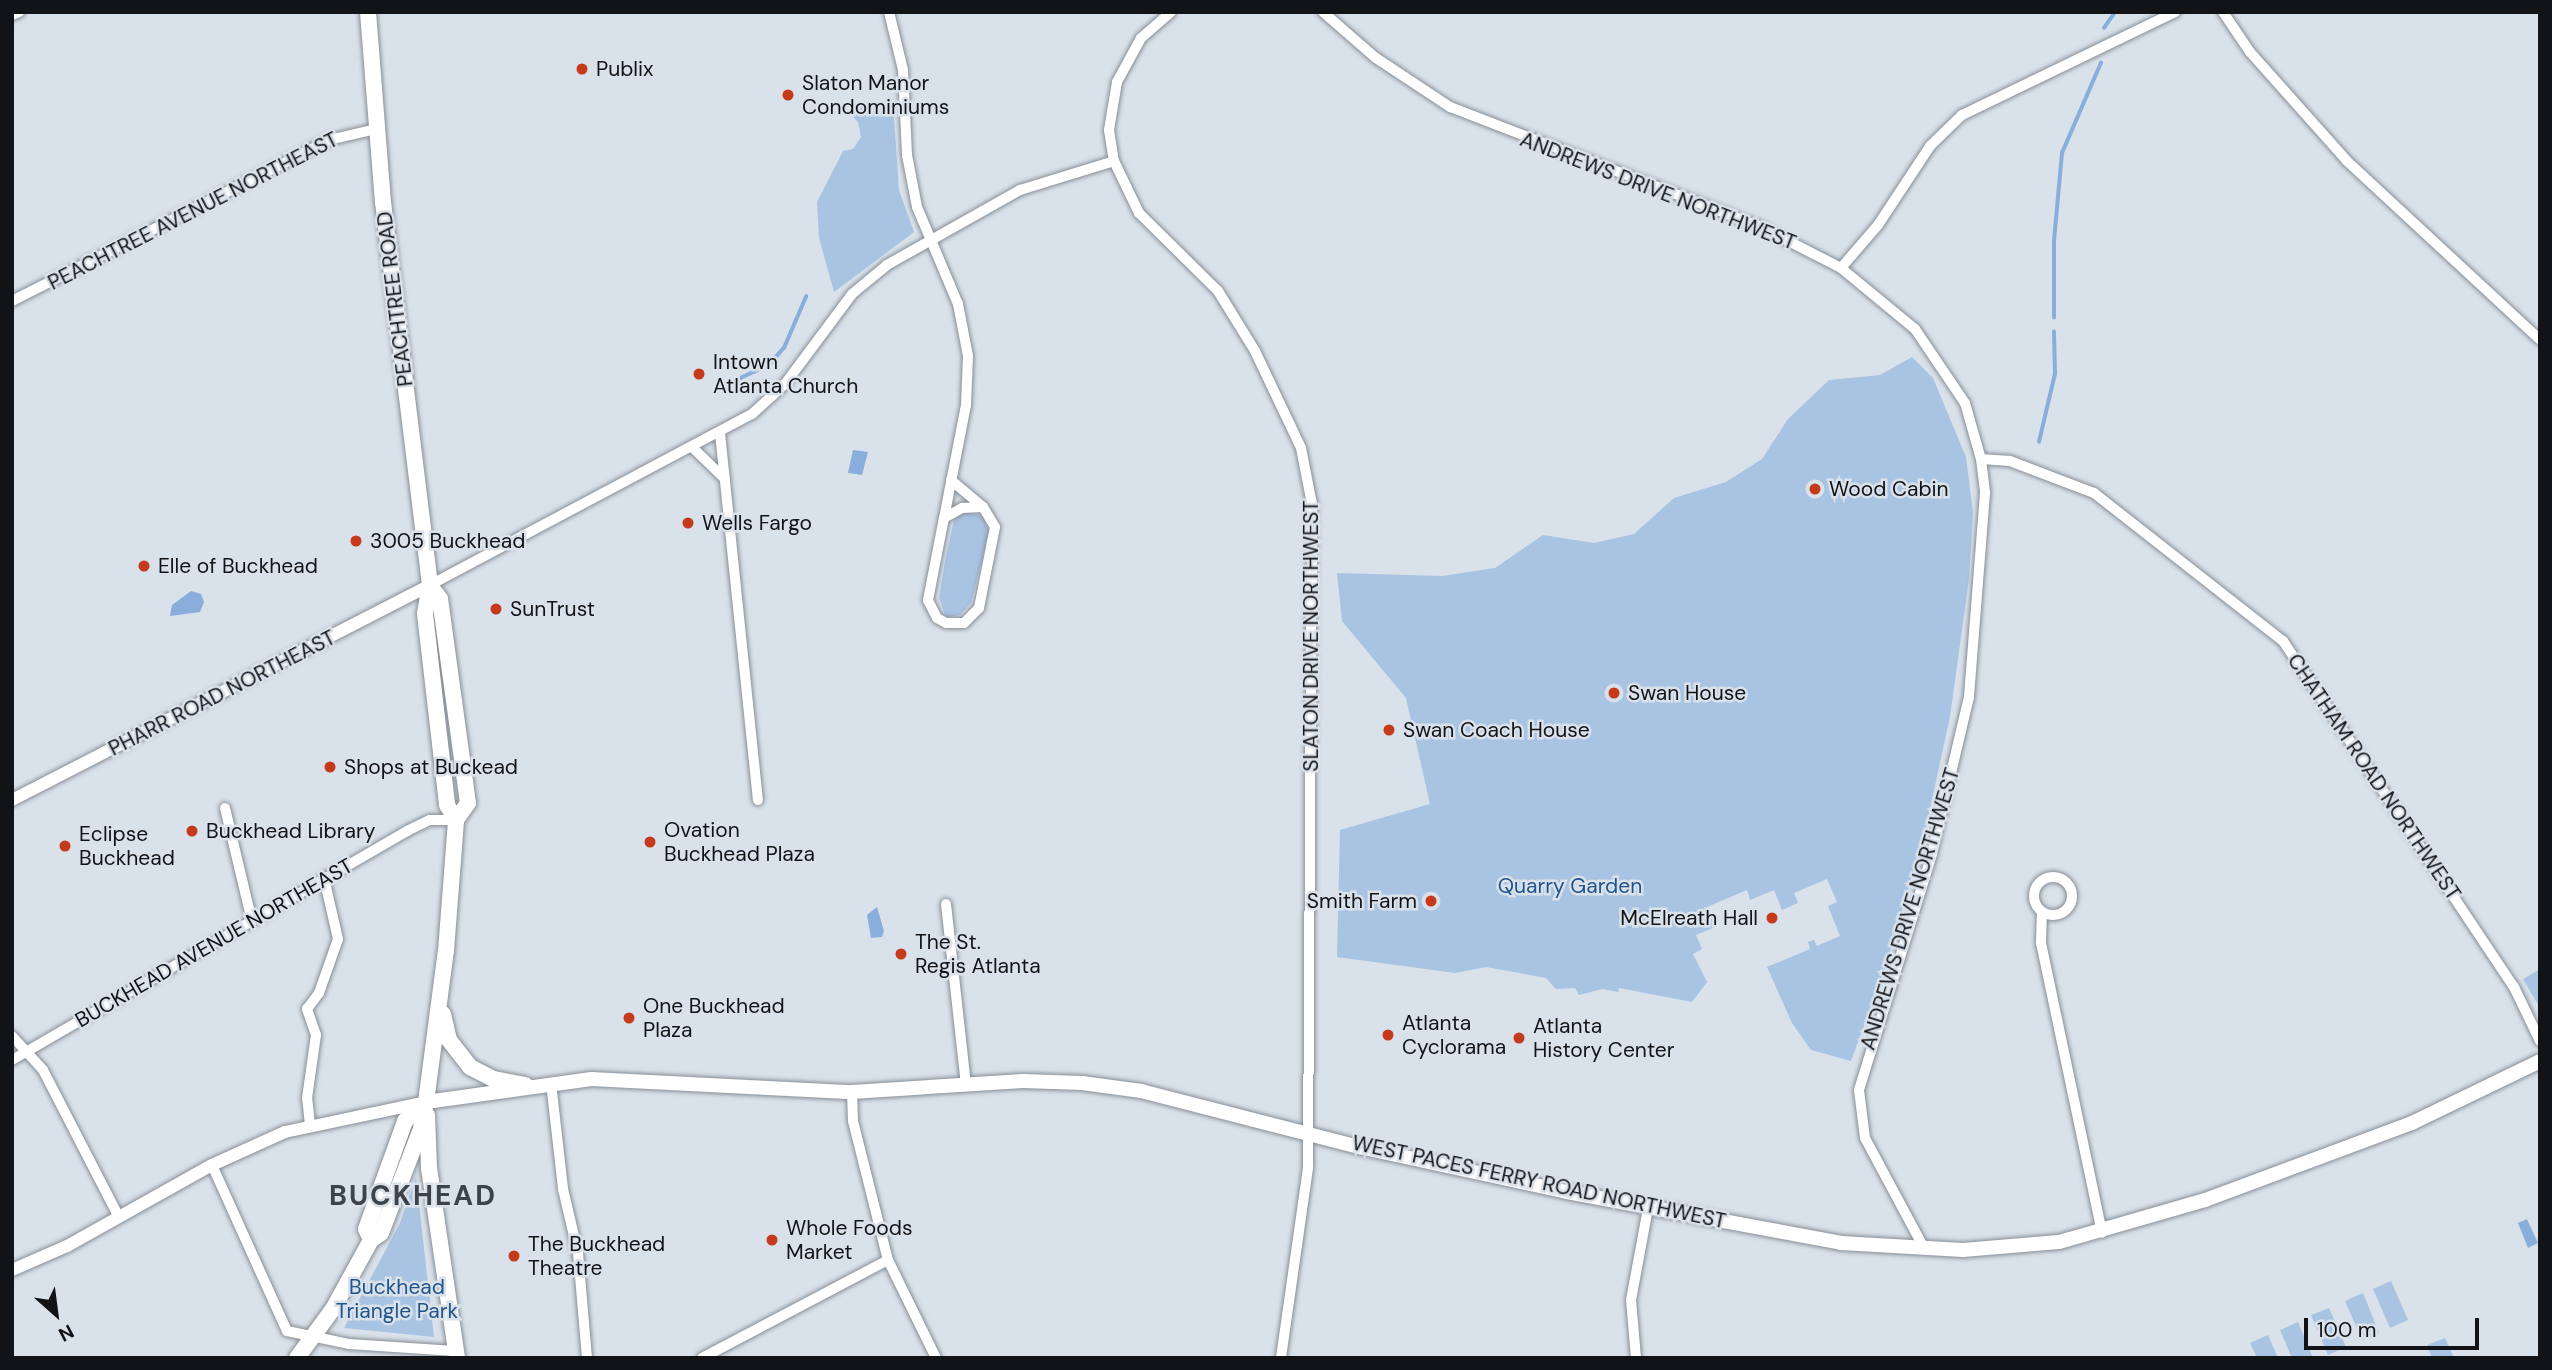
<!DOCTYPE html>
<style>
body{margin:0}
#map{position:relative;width:2552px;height:1370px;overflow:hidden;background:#d9e1ea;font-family:"DM Sans",sans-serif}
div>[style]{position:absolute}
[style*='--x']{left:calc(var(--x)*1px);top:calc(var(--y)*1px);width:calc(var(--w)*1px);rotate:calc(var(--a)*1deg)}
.green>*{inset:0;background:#a9c3e3}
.water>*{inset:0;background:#89aedb}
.stream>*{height:3.5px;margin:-1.75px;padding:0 1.75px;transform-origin:1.75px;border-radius:1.75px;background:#89aedb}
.roads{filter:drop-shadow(0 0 2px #878e96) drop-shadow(0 0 2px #878e96)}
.minor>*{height:10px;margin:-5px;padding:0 5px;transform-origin:5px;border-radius:5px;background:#fff}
.minor>.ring{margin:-5px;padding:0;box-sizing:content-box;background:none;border:10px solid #fff;border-radius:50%}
.tertiary>*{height:12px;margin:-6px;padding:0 6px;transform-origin:6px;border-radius:6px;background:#fff}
.secondary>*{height:14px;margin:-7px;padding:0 7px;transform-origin:7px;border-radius:7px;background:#fff}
.primary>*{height:16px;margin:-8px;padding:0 8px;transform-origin:8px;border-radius:8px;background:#fff}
.trunk>*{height:16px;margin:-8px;padding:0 8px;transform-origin:8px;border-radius:8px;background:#fff}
.dots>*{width:19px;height:19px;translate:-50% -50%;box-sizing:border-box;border:4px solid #d9e1ea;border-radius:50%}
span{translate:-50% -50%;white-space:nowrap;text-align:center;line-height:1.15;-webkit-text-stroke:5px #d9e1ea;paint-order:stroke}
.poi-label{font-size:21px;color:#111316}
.left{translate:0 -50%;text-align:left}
.right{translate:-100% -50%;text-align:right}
.street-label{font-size:21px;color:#111316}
.park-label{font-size:21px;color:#21548c}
.district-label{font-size:28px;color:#3c434a;font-weight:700;letter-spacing:2px}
.frame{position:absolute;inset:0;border:14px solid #111316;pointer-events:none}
.north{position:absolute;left:21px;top:1279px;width:70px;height:70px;-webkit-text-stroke:5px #d9e1ea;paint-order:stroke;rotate:152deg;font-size:19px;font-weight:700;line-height:28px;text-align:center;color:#111316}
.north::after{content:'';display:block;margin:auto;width:24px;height:32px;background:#111316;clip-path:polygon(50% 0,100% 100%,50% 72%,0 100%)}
.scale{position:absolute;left:2304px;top:1318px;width:175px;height:32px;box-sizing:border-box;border:4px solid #111316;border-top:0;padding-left:9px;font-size:21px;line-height:24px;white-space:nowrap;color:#111316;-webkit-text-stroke:5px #d9e1ea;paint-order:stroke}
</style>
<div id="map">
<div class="green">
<i style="clip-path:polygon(850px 104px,893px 104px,899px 190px,914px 232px,834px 292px,819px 238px,817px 202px,843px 151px,853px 149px,861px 137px,858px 122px,849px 113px)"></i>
<i style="clip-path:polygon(1912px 357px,1933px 378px,1966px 457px,1973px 513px,1969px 579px,1950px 717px,1926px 827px,1884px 972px,1851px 1061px,1811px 1050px,1792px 1023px,1767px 967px,1810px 949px,1808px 942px,1814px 940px,1817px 946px,1840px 936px,1828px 906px,1837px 902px,1827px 879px,1794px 893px,1798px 903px,1782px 910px,1774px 890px,1750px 900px,1747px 890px,1707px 907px,1715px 927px,1696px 935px,1702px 949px,1693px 954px,1707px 982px,1692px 1002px,1619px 988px,1618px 992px,1603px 989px,1579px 995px,1575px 988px,1556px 989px,1546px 978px,1486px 967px,1455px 973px,1337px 957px,1340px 830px,1430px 804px,1406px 698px,1342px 621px,1337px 573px,1442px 576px,1495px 568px,1543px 535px,1594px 543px,1634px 534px,1674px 498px,1726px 482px,1762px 459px,1788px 419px,1829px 380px,1880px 375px)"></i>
<i style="clip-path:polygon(964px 512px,983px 516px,989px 532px,971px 603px,960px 615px,946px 617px,939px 598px,945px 561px,954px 520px)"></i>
<i style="clip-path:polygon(2540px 969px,2540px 1008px,2523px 979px)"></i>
<i style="clip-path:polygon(416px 1177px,434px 1337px,344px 1328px,400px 1223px)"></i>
<i style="clip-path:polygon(2391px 1281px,2408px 1320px,2390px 1328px,2373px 1289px)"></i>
<i style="clip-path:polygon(2363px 1293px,2379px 1333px,2362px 1340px,2345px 1301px)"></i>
<i style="clip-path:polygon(2329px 1308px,2346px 1347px,2328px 1355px,2311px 1315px)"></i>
<i style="clip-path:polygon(2298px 1322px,2313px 1358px,2292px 1358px,2280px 1330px)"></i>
<i style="clip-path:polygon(2268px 1335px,2278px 1358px,2257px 1358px,2250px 1343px)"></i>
<i style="clip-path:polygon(2445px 1338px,2454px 1358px,2432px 1358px,2427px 1345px)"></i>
</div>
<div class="water">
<i style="clip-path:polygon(853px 450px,868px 452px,862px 475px,848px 473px)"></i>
<i style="clip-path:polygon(191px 591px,201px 594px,204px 602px,200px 612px,170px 616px,172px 605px)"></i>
<i style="clip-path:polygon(877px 907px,884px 931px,882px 937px,871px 938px,867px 915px)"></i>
<i style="clip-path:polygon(2527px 1219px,2538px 1243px,2528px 1248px,2518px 1223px)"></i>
</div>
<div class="stream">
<i style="--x:2104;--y:28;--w:19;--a:-55"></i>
<i style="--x:2054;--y:318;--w:77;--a:-90"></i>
<i style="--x:2054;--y:241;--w:88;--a:-84.8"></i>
<i style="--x:2062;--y:153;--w:98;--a:-66.6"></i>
<i style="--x:734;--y:381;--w:38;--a:-25"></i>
<i style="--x:769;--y:365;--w:23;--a:-49"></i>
<i style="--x:784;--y:348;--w:56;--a:-66.7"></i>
<i style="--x:2039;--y:442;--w:70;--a:-76.8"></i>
<i style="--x:2055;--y:374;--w:42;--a:-91.4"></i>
</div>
<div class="roads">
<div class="minor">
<i style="--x:889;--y:12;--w:60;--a:76.4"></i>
<i style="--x:903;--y:70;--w:85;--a:87.3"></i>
<i style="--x:907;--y:155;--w:53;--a:79.1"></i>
<i style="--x:917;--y:207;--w:105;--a:67.1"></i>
<i style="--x:958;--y:304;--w:53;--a:79.1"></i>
<i style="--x:968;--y:356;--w:49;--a:92.3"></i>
<i style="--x:966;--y:405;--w:115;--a:101"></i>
<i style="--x:1171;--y:12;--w:40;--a:139"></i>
<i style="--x:1141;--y:38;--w:50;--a:118.6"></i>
<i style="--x:1117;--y:82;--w:49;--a:99.5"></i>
<i style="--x:1109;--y:130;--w:31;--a:81"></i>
<i style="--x:1114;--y:161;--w:58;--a:64.3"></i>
<i style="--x:1139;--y:213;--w:111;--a:44.6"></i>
<i style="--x:1218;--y:291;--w:70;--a:58.3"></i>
<i style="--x:1255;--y:351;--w:107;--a:64.6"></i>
<i style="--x:1301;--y:448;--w:57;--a:78.9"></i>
<i style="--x:1312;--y:504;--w:664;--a:90.35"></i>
<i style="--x:1308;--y:1168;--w:192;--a:98.1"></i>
<i style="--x:1323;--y:12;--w:70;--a:41"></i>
<i style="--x:1376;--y:58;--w:89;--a:33.5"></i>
<i style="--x:1450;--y:107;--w:331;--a:21.1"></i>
<i style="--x:1759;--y:226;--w:92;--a:27.1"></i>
<i style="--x:1841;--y:268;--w:96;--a:39.5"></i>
<i style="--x:1915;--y:329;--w:89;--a:56"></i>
<i style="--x:1965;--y:403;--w:58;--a:74.1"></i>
<i style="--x:1981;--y:459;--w:34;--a:83"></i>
<i style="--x:1985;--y:493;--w:205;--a:94.5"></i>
<i style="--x:1969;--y:697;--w:161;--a:103.3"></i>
<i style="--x:1932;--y:854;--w:247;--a:107.2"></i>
<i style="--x:1859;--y:1090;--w:48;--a:82.9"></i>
<i style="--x:1865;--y:1138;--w:125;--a:61.8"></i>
<i style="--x:2223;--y:12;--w:48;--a:56"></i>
<i style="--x:2250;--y:52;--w:146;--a:48.3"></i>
<i style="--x:2347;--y:161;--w:263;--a:42.8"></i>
<i style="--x:12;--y:15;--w:8;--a:-23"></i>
<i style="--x:1841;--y:268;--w:57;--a:-49.3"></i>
<i style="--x:1878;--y:225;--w:95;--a:-56.6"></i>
<i style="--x:1930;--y:146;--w:45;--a:-44.1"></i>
<i style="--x:1962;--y:115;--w:237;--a:-25.8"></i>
<i style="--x:12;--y:301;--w:356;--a:-26.9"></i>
<i style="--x:329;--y:140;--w:48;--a:-13.2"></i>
<i style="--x:720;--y:433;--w:369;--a:84.1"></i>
<i style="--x:692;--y:447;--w:46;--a:44.1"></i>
<i style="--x:1981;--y:459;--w:29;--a:4"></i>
<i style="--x:2010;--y:461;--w:90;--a:20.9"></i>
<i style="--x:2094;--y:493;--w:240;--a:38.1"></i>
<i style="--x:2283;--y:641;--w:416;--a:56.3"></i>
<i style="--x:2514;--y:987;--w:60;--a:64.3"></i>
<i style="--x:951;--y:480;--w:42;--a:40.2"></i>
<i style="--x:983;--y:507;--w:23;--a:59"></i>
<i style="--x:995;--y:527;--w:83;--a:101.2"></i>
<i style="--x:979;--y:608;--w:21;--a:135"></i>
<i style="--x:964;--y:623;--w:18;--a:180"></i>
<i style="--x:946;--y:623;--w:10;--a:-151"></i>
<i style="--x:937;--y:618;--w:20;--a:-117"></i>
<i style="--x:928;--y:600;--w:84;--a:-79"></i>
<i style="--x:944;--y:518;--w:21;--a:-29"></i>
<i style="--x:962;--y:508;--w:21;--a:-3"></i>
<i style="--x:430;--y:585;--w:365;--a:-28"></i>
<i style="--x:752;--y:414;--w:45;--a:-42.3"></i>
<i style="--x:785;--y:384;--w:112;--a:-53.3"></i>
<i style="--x:852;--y:294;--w:45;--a:-39.6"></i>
<i style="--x:887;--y:265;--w:153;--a:-29.4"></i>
<i style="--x:1020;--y:190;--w:98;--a:-17.1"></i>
<i style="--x:225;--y:808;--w:116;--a:76.6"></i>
<i class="ring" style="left:2034px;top:877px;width:28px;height:28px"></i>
<i style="--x:946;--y:904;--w:183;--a:83.7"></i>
<i style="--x:2042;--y:912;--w:31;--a:92"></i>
<i style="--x:2041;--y:943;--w:296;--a:78.1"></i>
<i style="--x:12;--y:1036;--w:46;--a:47.6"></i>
<i style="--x:43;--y:1070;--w:165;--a:62.7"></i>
<i style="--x:12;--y:1060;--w:457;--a:-30.1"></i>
<i style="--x:407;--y:831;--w:25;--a:-26"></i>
<i style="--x:430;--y:820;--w:26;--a:0"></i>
<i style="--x:551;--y:1083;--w:107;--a:83.5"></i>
<i style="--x:563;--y:1189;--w:66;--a:76.8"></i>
<i style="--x:578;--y:1253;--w:105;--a:85.1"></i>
<i style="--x:852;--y:1092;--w:29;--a:88"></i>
<i style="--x:853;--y:1121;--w:143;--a:75.9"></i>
<i style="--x:888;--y:1260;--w:109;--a:63.9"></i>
<i style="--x:310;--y:1125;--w:27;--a:-96"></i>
<i style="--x:307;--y:1098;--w:64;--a:-81.9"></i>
<i style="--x:316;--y:1035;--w:28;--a:-109"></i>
<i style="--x:307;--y:1009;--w:20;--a:-53"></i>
<i style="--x:319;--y:993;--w:57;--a:-70.6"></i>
<i style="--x:338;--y:939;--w:63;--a:-102.9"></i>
<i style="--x:212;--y:1165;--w:182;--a:65.7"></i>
<i style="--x:287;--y:1331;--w:63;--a:11.8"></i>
<i style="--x:349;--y:1344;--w:106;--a:3.8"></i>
<i style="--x:702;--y:1358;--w:210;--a:-27.8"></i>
<i style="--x:1636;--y:1358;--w:58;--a:-94.9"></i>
<i style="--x:1631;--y:1300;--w:94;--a:-79.5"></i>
</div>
<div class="tertiary">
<i style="--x:12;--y:800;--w:470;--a:-27.2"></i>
<i style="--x:12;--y:1270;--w:60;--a:-23.6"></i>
<i style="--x:67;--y:1246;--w:166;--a:-29.2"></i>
<i style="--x:212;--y:1165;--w:80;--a:-24.3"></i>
<i style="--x:285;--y:1132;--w:144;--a:-12"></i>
</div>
<div class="secondary">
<i style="--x:426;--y:1102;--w:167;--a:-7.9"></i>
<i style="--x:591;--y:1079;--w:261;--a:2.9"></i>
<i style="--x:852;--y:1092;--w:171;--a:-3.7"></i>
<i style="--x:1023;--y:1081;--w:59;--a:1.9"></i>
<i style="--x:1082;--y:1083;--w:60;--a:7.7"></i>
<i style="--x:1141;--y:1091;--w:225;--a:14.4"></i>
<i style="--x:1359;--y:1147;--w:213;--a:12.2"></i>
<i style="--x:1567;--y:1192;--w:279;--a:10.5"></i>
<i style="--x:1841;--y:1243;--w:122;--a:3.3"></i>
<i style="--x:1963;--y:1250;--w:96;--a:-4.8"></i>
<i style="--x:2059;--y:1242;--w:152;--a:-16"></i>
<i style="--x:2205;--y:1200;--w:221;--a:-20.4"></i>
<i style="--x:2412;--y:1123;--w:142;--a:-25.8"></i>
</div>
<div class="primary">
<i style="--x:427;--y:1115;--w:53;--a:87.8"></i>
<i style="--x:429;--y:1168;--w:192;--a:81.6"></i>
</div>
<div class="trunk">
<i style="--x:368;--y:12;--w:191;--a:85.5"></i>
<i style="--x:383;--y:202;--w:386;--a:83"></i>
<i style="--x:430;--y:585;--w:29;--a:100"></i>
<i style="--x:425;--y:614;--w:192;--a:83.4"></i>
<i style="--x:447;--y:805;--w:17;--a:59"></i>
<i style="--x:443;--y:1014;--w:27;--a:77"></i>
<i style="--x:449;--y:1040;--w:34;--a:52"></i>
<i style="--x:470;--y:1067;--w:27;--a:27"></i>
<i style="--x:494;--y:1079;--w:32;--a:11"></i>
<i style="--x:371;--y:1240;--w:12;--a:-114"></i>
<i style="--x:366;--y:1229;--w:115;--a:-70.1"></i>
<i style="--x:405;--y:1121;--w:28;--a:-42"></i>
<i style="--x:297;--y:1358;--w:61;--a:-53.7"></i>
<i style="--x:333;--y:1309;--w:79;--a:-61.2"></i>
<i style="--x:371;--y:1240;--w:12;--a:-35"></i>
<i style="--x:381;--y:1233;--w:111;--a:-69"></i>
<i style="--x:421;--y:1129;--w:27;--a:-80"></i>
<i style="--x:426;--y:1102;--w:152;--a:-82.5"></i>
<i style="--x:446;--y:951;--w:131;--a:-85.6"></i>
<i style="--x:456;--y:820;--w:21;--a:-55"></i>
<i style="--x:468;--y:803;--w:206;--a:-97.8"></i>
<i style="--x:440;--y:599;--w:17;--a:-126"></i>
</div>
</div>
<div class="dots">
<i style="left:582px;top:69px;background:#c43a1a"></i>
<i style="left:788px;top:95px;background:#c43a1a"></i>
<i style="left:699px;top:374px;background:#c43a1a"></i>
<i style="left:1815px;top:489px;background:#c43a1a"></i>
<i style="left:688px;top:523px;background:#c43a1a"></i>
<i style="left:356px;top:541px;background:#c43a1a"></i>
<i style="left:144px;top:566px;background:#c43a1a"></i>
<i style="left:496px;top:609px;background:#c43a1a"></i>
<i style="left:1614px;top:693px;background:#c43a1a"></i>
<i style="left:1389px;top:730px;background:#c43a1a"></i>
<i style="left:330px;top:767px;background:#c43a1a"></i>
<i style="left:192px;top:831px;background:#c43a1a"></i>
<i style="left:650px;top:842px;background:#c43a1a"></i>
<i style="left:65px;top:846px;background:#c43a1a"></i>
<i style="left:1431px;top:901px;background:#c43a1a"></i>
<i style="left:1772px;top:918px;background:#c43a1a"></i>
<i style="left:901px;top:954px;background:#c43a1a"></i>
<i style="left:629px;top:1018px;background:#c43a1a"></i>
<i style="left:1388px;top:1035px;background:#c43a1a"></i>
<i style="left:1519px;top:1038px;background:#c43a1a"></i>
<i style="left:772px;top:1240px;background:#c43a1a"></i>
<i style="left:514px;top:1256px;background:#c43a1a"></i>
</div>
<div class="poi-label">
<span class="left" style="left:596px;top:69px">Publix</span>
<span class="left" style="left:802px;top:95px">Slaton Manor<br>Condominiums</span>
<span class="left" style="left:713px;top:374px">Intown<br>Atlanta Church</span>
<span class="left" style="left:1829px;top:489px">Wood Cabin</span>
<span class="left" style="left:702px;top:523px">Wells Fargo</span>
<span class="left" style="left:370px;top:541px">3005 Buckhead</span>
<span class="left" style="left:158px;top:566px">Elle of Buckhead</span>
<span class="left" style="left:510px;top:609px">SunTrust</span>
<span class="left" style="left:1628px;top:693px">Swan House</span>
<span class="left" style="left:1403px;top:730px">Swan Coach House</span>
<span class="left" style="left:344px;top:767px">Shops at Buckead</span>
<span class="left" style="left:664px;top:842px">Ovation<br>Buckhead Plaza</span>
<span class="left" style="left:206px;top:831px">Buckhead Library</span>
<span class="left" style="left:79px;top:846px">Eclipse<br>Buckhead</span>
<span class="right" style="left:1417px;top:901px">Smith Farm</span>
<span class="right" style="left:1758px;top:918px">McElreath Hall</span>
<span class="left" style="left:915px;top:954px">The St.<br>Regis Atlanta</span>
<span class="left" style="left:643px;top:1018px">One Buckhead<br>Plaza</span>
<span class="left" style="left:1402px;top:1035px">Atlanta<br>Cyclorama</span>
<span class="left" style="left:1533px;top:1038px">Atlanta<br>History Center</span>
<span class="left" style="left:786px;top:1240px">Whole Foods<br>Market</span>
<span class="left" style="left:528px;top:1256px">The Buckhead<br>Theatre</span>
</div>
<div class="street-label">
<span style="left:1658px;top:191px;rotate:21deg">ANDREWS DRIVE NORTHWEST</span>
<span style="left:193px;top:211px;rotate:-27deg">PEACHTREE AVENUE NORTHEAST</span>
<span style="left:395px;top:299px;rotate:-97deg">PEACHTREE ROAD</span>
<span style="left:1311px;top:636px;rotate:-90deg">SLATON DRIVE NORTHWEST</span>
<span style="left:222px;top:693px;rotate:-27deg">PHARR ROAD NORTHEAST</span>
<span style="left:2374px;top:777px;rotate:56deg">CHATHAM ROAD NORTHWEST</span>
<span style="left:1910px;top:909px;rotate:-73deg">ANDREWS DRIVE NORTHWEST</span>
<span style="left:214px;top:943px;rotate:-30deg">BUCKHEAD AVENUE NORTHEAST</span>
<span style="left:1539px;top:1182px;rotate:12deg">WEST PACES FERRY ROAD NORTHWEST</span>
</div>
<div class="park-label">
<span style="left:1570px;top:886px">Quarry Garden</span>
<span style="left:397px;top:1299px">Buckhead<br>Triangle Park</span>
</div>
<div class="district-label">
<span style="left:413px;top:1196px">BUCKHEAD</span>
</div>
<div class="frame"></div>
<div class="north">N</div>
<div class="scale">100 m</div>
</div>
